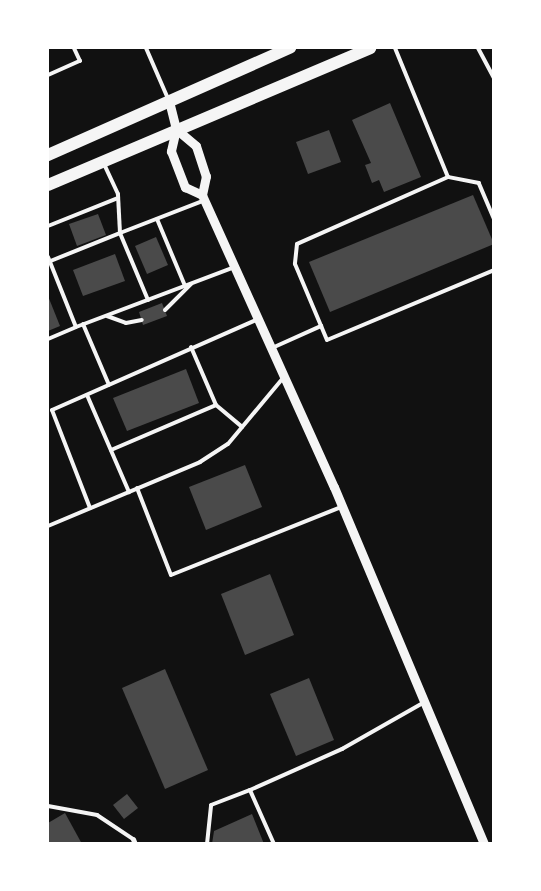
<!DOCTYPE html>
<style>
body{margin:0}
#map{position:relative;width:541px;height:891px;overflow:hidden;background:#111;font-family:Lato,sans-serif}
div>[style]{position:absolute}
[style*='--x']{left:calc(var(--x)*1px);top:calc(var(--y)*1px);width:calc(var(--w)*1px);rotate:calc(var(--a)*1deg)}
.building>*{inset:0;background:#4a4a4a}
.service>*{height:4px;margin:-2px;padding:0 2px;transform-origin:2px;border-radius:2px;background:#f5f5f5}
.minor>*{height:5px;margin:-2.5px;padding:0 2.5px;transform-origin:2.5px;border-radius:2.5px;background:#f5f5f5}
.tertiary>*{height:9px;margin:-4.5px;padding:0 4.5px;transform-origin:4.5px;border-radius:4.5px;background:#f5f5f5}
.primary>*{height:12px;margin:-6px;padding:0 6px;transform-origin:6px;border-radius:6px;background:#f5f5f5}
span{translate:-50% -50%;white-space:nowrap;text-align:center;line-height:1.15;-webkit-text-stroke:5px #fff;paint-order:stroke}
.frame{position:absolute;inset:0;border:49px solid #fff;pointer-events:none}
</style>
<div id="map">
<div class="building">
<i style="clip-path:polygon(390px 103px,421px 177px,384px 192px,379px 180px,372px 183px,365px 165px,371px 163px,352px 120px)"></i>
<i style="clip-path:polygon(329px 130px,341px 162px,308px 174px,296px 142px)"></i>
<i style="clip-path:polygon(473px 195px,494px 244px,330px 312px,309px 262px)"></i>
<i style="clip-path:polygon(98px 214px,106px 235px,77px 246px,69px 224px)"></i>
<i style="clip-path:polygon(156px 237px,168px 265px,147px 274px,135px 246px)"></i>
<i style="clip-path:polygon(115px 254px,125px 281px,83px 296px,73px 270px)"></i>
<i style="clip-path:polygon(48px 296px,60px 326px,48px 331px)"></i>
<i style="clip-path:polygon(162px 303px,167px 316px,143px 325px,139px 312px)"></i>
<i style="clip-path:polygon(186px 369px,199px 403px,127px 431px,113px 398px)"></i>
<i style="clip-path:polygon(245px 465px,262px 507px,206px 530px,189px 487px)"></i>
<i style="clip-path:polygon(270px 574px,294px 635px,245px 655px,221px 594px)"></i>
<i style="clip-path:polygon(165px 669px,208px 770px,165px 789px,122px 688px)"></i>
<i style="clip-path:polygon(309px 678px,334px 740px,296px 756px,270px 694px)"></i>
<i style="clip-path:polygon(127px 794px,138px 808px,124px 819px,113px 805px)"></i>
<i style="clip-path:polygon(65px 813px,82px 844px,48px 844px,48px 823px)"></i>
<i style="clip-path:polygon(252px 814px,264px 844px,212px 844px,214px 831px)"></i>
</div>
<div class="service">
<i style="--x:146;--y:48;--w:58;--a:66.5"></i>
<i style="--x:395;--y:48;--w:139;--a:67.7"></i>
<i style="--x:478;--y:48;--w:34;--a:62"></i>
<i style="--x:48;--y:75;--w:35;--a:-24"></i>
<i style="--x:80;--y:61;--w:14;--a:-115"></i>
<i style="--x:157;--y:219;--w:73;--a:67.3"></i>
<i style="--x:494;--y:219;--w:39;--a:-113"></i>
<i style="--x:479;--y:183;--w:32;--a:-169"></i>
<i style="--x:448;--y:177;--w:165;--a:156.1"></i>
<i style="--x:297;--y:244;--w:20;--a:96"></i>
<i style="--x:295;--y:264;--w:82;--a:67.2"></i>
<i style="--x:327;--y:340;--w:181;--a:-22.7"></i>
<i style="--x:48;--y:226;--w:75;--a:-21.8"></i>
<i style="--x:48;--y:257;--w:75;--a:68.2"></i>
<i style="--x:76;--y:327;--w:170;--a:-20.7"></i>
<i style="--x:48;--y:262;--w:78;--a:-21.9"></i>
<i style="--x:120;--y:233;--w:39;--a:-93"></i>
<i style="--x:118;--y:194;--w:33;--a:-115"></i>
<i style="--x:148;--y:300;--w:73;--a:-112.7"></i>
<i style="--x:120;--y:233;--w:91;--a:-21.2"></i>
<i style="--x:165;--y:310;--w:37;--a:-45"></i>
<i style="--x:107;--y:316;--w:20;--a:20"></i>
<i style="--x:126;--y:323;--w:16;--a:-11"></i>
<i style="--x:83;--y:324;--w:66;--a:66.9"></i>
<i style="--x:48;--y:339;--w:30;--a:-23"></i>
<i style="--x:191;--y:347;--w:63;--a:66.7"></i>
<i style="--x:216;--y:405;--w:34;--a:40"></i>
<i style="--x:272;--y:348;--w:54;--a:-24.2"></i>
<i style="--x:87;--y:395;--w:106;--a:66.6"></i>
<i style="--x:111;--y:450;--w:114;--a:-23.2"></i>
<i style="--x:137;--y:488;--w:93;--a:68.7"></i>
<i style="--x:171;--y:575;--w:183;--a:-21.8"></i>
<i style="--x:90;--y:508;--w:105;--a:-111.2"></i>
<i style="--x:52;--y:410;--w:225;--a:-23.8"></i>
<i style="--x:48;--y:526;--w:165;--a:-22.8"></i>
<i style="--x:200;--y:462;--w:33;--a:-33"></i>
<i style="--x:228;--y:444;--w:86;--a:-50.2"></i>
<i style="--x:48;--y:806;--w:50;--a:10.4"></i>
<i style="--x:97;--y:815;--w:43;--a:33.7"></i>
<i style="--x:207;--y:844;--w:39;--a:-84"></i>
<i style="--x:211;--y:805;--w:42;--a:-21"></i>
<i style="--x:274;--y:844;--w:59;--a:-114"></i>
<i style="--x:250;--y:790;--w:101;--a:-24"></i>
<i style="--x:342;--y:749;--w:93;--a:-29.6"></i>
</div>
<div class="minor">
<i style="--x:133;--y:839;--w:5;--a:68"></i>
</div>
<div class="tertiary">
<i style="--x:169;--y:101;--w:29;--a:76"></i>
<i style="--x:176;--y:129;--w:23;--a:103"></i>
<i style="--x:171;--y:151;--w:39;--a:69"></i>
<i style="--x:185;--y:187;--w:19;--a:25"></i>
<i style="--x:176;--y:129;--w:26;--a:40"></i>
<i style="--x:196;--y:146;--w:32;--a:72"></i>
<i style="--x:206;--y:176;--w:19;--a:102"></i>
<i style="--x:202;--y:195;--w:320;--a:65.7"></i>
<i style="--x:334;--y:487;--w:387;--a:67.2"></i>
</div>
<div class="primary">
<i style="--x:48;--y:155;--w:265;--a:-23.9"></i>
<i style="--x:48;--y:185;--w:350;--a:-23"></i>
</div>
<div class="frame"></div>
</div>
